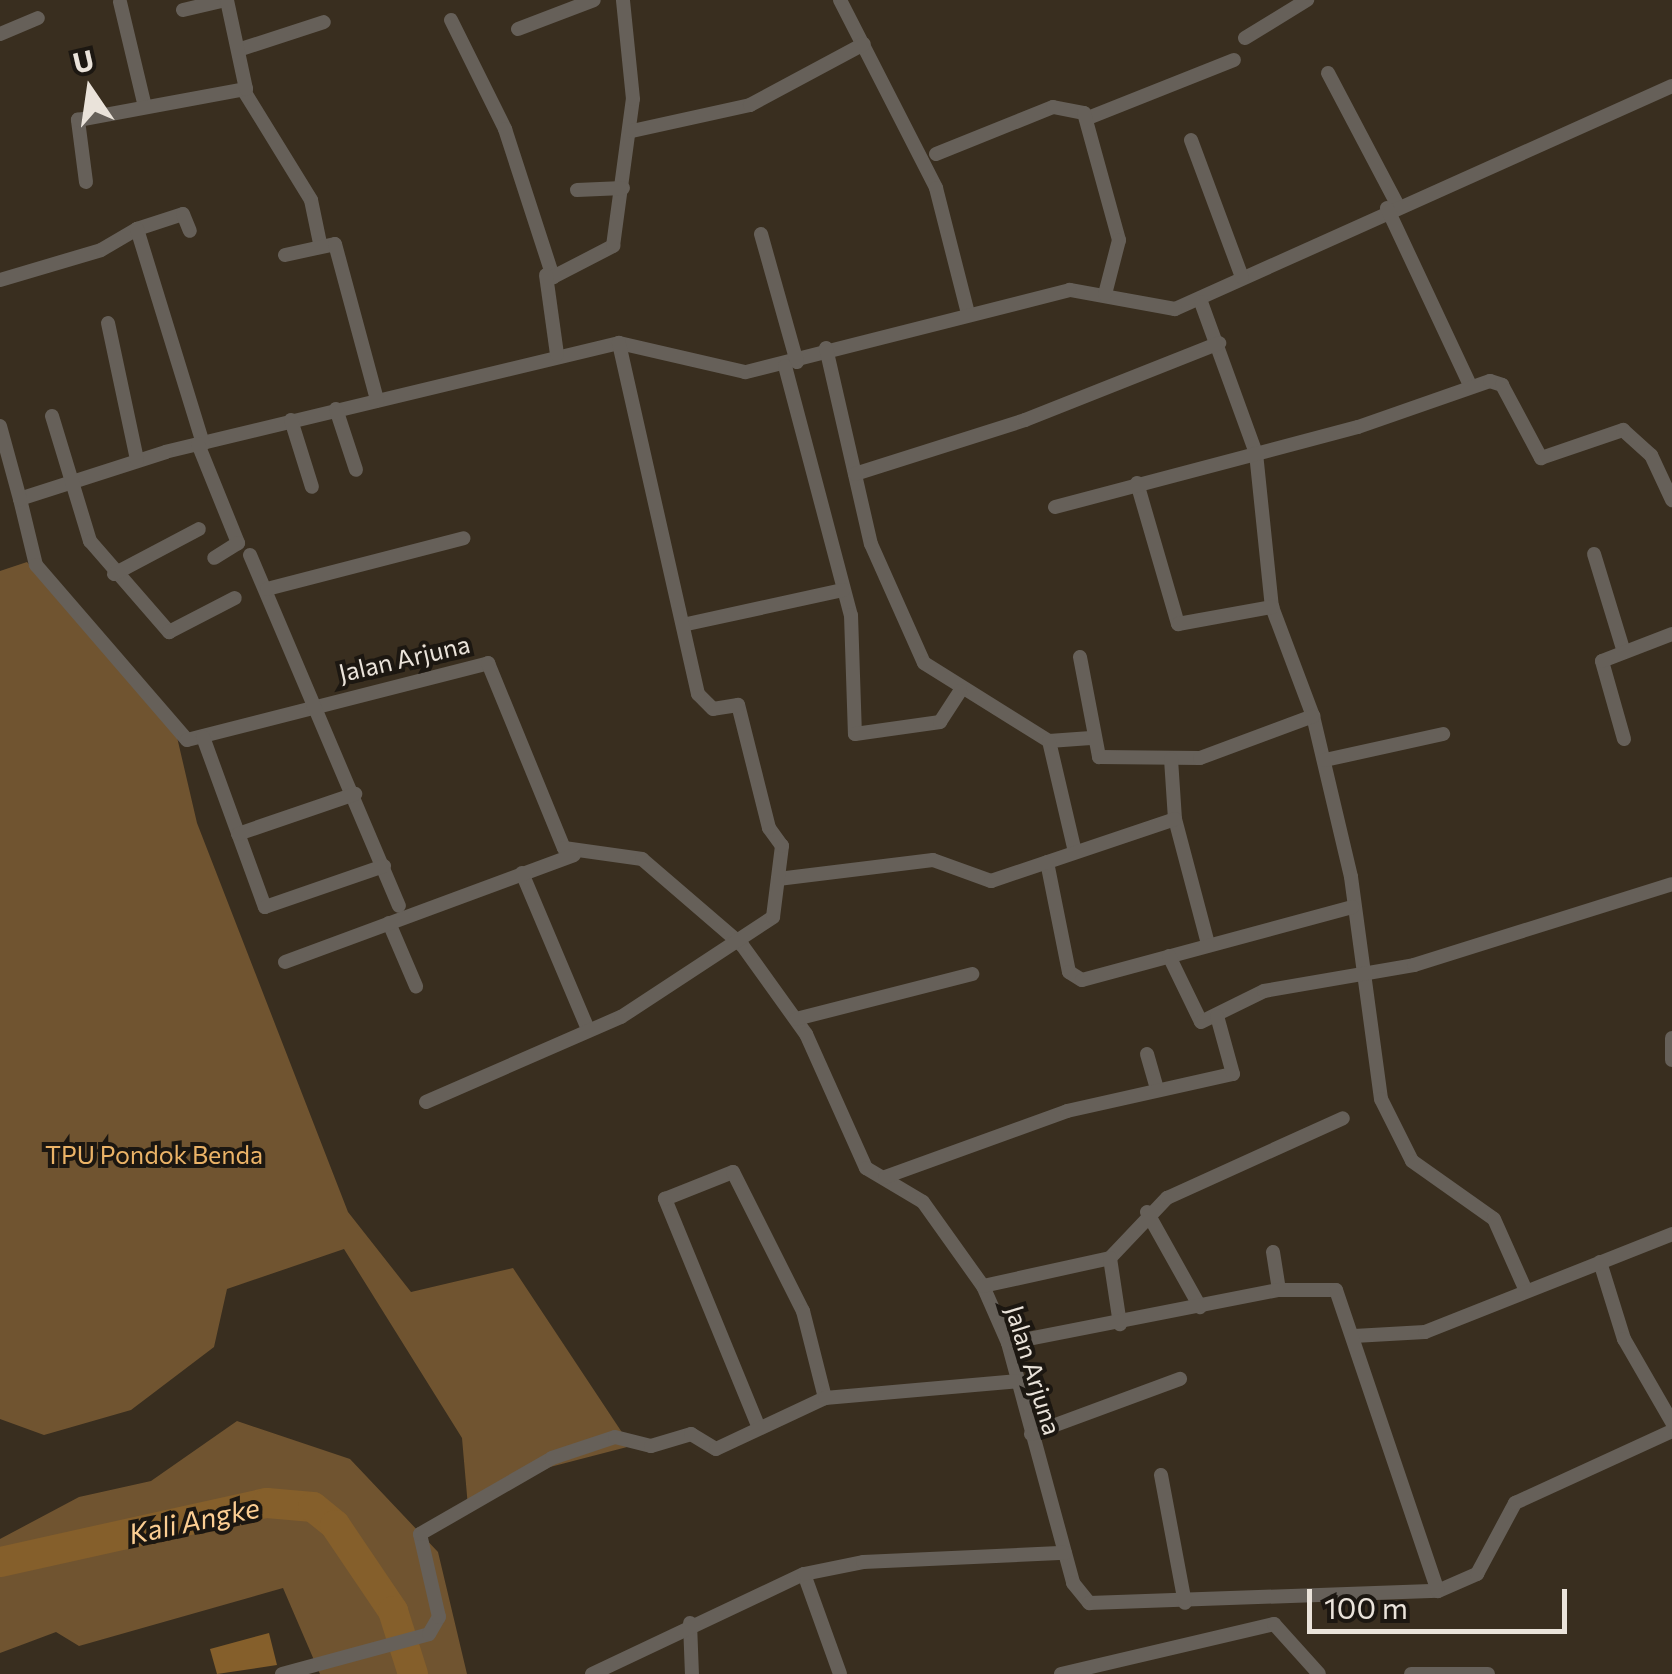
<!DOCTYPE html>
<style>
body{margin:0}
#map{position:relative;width:1672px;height:1674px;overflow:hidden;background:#392e1f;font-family:Commissioner,sans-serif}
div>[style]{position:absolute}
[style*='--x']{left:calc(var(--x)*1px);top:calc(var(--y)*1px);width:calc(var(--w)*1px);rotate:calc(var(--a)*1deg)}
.green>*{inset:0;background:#705430}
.water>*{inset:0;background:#855f2b}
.river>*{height:30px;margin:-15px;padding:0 15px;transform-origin:15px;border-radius:15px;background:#855f2b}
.minor>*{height:14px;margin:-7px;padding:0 7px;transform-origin:7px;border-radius:7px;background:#666059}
span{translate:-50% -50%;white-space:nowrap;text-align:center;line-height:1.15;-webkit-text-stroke:8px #1c1711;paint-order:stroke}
.street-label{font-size:25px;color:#eae3da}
.park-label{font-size:25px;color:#ebb367}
.water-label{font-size:28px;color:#fcce93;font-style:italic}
.north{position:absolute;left:40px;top:40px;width:100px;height:100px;-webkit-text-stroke:8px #1c1711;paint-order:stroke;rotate:347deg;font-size:28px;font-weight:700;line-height:40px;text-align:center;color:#eae3da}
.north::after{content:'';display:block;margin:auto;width:35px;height:45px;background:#eae3da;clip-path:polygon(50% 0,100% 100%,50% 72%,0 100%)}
.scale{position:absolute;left:1307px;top:1589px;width:260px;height:45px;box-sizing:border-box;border:5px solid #eae3da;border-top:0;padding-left:12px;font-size:30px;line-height:35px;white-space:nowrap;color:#eae3da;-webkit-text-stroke:8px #1c1711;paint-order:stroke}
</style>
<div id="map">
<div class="green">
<i style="clip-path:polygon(27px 562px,177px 737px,197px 823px,348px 1212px,411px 1292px,513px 1268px,631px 1446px,550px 1467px,468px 1507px,462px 1438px,344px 1249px,227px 1289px,214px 1347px,131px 1410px,44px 1435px,0 1419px,0 571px)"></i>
<i style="clip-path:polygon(237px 1421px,350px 1459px,438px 1552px,467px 1674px,320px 1674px,283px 1588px,79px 1646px,56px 1632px,0 1653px,0 1539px,79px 1497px,151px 1481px)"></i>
</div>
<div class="water">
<i style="clip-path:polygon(269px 1633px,277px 1665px,217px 1674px,210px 1649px)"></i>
</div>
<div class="river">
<i style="--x:0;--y:1562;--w:273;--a:-12.5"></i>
<i style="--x:267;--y:1503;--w:46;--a:5"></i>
<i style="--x:313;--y:1507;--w:28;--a:39"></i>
<i style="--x:335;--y:1525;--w:104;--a:56"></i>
<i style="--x:393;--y:1611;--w:66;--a:72.4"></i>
</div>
<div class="minor">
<i style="--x:840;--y:0;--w:211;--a:62.9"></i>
<i style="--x:936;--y:188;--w:126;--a:75.7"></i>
<i style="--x:120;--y:2;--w:104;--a:76.6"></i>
<i style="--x:183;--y:10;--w:44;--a:-13.1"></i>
<i style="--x:451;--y:20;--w:122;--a:63.6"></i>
<i style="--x:505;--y:129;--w:156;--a:72"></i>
<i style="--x:553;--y:277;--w:68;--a:-27.3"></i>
<i style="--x:613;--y:246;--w:148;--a:-82.3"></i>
<i style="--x:633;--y:99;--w:100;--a:-95.8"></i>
<i style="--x:518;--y:29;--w:81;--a:-20.9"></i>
<i style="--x:0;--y:34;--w:41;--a:-22.8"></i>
<i style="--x:1245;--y:38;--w:73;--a:-31.5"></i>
<i style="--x:241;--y:49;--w:87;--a:-18"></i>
<i style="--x:1328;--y:73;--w:148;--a:62.2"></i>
<i style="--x:1672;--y:86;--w:545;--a:155.83"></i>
<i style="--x:1175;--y:309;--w:107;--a:-169.7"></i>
<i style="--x:1070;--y:290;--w:335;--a:165.8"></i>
<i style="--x:745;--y:372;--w:129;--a:-167"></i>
<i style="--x:619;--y:343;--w:466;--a:166.5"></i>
<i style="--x:166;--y:452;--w:153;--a:162.2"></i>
<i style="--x:20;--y:499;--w:68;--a:76.4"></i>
<i style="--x:36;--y:565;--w:231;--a:49.2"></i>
<i style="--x:187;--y:740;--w:311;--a:-14.3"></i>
<i style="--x:488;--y:663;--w:200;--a:67.7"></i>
<i style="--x:564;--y:848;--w:79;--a:8"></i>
<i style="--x:642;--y:859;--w:132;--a:40.7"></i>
<i style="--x:742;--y:945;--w:110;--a:54.3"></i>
<i style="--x:806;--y:1034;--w:147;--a:65.9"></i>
<i style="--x:866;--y:1168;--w:66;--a:30.8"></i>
<i style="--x:923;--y:1202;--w:103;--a:54.5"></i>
<i style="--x:983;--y:1286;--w:62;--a:66.3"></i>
<i style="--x:1008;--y:1343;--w:249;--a:74.8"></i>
<i style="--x:1073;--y:1583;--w:26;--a:51"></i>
<i style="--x:1089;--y:1603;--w:349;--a:-2"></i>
<i style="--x:1438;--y:1591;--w:43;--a:-23.6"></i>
<i style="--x:1477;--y:1574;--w:81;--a:-61.8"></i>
<i style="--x:1515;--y:1503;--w:173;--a:-24.6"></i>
<i style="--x:244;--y:91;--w:128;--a:58.4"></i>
<i style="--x:311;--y:200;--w:44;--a:78.2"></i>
<i style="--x:1088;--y:118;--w:157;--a:-21.7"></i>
<i style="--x:632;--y:131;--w:121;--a:-12.4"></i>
<i style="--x:750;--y:105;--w:129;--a:-28.2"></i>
<i style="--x:1191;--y:140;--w:146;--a:69.6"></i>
<i style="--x:936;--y:154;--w:126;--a:-21.9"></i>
<i style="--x:1053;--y:107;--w:32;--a:11"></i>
<i style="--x:1084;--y:113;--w:132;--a:74.6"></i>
<i style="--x:1119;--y:240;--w:56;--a:104.5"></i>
<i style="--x:86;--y:182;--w:63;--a:-97.4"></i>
<i style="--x:78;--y:120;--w:171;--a:-10.5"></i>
<i style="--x:246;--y:89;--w:91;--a:-102.1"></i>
<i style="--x:577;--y:190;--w:46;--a:-2.5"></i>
<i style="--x:1387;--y:208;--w:195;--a:64.9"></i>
<i style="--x:137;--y:229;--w:48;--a:-18.1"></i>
<i style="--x:183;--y:214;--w:18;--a:68"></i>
<i style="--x:761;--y:234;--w:133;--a:74.3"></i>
<i style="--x:285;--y:255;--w:51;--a:-12.4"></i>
<i style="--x:335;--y:244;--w:162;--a:74.9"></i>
<i style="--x:546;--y:275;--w:80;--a:82.1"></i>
<i style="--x:0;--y:280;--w:105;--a:-16.5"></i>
<i style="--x:101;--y:250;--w:42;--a:-30.3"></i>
<i style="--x:137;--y:229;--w:225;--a:72.9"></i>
<i style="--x:1201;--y:302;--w:161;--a:70"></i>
<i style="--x:1256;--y:453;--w:155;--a:84.1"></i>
<i style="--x:1272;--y:607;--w:116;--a:69.4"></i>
<i style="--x:1313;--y:716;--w:165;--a:76.7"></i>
<i style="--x:1351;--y:877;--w:224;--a:82.3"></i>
<i style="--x:1381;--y:1099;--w:69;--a:63.4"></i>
<i style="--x:1412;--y:1161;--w:100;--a:35.3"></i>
<i style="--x:1494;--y:1219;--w:79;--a:66"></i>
<i style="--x:108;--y:323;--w:140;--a:78"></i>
<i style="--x:826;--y:348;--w:201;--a:77.1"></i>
<i style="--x:871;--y:544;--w:130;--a:66"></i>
<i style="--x:924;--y:663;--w:147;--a:32"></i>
<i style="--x:1049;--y:741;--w:42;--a:-4.1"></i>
<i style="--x:785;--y:366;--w:258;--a:75.2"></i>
<i style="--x:851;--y:615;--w:119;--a:88.1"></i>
<i style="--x:855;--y:734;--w:86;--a:-8"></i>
<i style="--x:940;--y:722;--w:37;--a:-57"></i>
<i style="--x:336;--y:409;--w:64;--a:71.8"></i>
<i style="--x:52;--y:416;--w:131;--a:73.1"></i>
<i style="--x:90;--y:541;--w:121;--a:49"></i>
<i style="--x:169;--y:632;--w:74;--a:-27.3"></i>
<i style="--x:291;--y:420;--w:70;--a:72.6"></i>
<i style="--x:0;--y:426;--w:76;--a:74.7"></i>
<i style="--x:198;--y:444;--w:107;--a:68"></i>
<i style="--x:238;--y:543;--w:28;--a:148"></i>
<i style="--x:855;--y:474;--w:178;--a:-17.6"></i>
<i style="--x:1025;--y:420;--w:209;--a:-21.6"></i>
<i style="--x:1137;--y:483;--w:147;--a:73.8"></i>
<i style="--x:1178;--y:624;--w:96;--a:-10.3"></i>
<i style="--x:1055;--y:507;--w:313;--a:-14.8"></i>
<i style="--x:1358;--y:427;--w:140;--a:-19.2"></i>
<i style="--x:1490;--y:381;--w:13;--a:18"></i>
<i style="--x:1502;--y:385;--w:83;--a:61.9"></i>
<i style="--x:1541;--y:458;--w:87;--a:-18.9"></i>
<i style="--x:1623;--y:430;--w:38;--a:42"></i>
<i style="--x:1651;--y:455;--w:50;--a:65"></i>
<i style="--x:1594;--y:554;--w:99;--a:73"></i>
<i style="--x:250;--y:555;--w:381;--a:67"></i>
<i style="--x:114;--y:574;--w:96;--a:-27.9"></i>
<i style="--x:267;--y:589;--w:203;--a:-14.5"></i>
<i style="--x:687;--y:624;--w:160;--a:-12.3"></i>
<i style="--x:1080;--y:657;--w:102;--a:79.2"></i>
<i style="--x:1099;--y:757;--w:101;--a:0.6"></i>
<i style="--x:1200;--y:758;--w:121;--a:-20.4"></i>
<i style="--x:203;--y:737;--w:181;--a:70"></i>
<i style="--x:265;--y:907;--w:126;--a:-19"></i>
<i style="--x:1624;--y:739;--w:81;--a:-105.8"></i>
<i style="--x:1602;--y:661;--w:75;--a:-21.1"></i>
<i style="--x:1049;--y:741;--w:114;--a:76.8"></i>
<i style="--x:1171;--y:759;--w:60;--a:86.2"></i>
<i style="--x:1175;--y:819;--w:129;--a:75.2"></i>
<i style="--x:1325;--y:760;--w:121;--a:-12.4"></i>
<i style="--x:238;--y:834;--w:124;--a:-18.9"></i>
<i style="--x:1047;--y:862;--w:112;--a:78.7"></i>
<i style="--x:1069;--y:972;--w:15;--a:32"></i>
<i style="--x:1082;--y:980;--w:280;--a:-15.1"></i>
<i style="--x:522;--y:873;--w:167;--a:67.1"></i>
<i style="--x:778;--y:879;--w:156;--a:-7"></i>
<i style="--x:933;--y:860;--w:62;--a:19.9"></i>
<i style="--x:991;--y:881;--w:194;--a:-18.6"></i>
<i style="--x:389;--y:923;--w:69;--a:66.8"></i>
<i style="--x:1169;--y:956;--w:73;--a:64.1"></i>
<i style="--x:1201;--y:1022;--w:70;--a:-26.2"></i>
<i style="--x:1264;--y:991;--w:152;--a:-9.8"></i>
<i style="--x:1414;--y:965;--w:270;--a:-17.4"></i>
<i style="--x:285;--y:962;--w:308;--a:-20.3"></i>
<i style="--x:796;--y:1019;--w:182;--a:-14.3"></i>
<i style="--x:1672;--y:1038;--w:22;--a:90"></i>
<i style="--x:1147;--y:1054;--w:35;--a:74"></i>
<i style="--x:426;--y:1102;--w:213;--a:-23.6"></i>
<i style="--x:621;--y:1017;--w:182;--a:-33.3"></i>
<i style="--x:773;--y:917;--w:72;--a:-82.8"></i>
<i style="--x:782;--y:846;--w:22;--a:-126"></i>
<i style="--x:769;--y:828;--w:127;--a:-104.1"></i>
<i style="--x:738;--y:705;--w:25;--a:171"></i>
<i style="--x:713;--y:709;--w:21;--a:-135"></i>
<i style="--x:698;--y:694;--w:360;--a:-102.7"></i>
<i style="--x:885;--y:1177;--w:194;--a:-19.9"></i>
<i style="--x:1067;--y:1111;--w:170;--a:-12.6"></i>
<i style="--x:1233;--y:1074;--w:60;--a:-105.4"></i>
<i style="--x:1147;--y:1212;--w:109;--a:60.8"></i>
<i style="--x:1273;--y:1252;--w:38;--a:81"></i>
<i style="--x:1110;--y:1258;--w:83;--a:-46.5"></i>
<i style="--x:1167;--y:1198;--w:193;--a:-24.4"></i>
<i style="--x:1600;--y:1262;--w:81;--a:72.7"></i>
<i style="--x:1624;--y:1339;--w:96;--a:60"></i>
<i style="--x:983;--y:1286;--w:130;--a:-12.4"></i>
<i style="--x:1110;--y:1258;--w:67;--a:81.4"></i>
<i style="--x:1354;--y:1336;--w:71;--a:-3.2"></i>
<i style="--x:1425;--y:1332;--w:266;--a:-21.6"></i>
<i style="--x:1008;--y:1343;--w:276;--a:-11.1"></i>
<i style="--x:1279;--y:1290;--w:57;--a:0"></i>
<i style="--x:1336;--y:1290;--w:318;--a:71.3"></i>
<i style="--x:759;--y:1428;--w:248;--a:-112.3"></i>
<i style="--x:665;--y:1199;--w:73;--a:-21.7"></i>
<i style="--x:733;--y:1172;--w:156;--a:63.3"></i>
<i style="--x:803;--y:1311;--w:90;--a:75.8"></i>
<i style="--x:1031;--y:1434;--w:159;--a:-20.3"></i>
<i style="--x:1161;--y:1475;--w:130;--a:79.4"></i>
<i style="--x:804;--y:1574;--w:106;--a:70.2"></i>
<i style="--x:690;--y:1623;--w:51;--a:87.8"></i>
<i style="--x:282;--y:1674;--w:152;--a:-15.2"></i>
<i style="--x:429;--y:1634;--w:20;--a:-60"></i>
<i style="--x:439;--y:1617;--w:85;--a:-102.9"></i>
<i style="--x:420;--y:1534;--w:152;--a:-29.9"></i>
<i style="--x:552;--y:1458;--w:66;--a:-18.4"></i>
<i style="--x:615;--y:1437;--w:37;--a:14"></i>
<i style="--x:651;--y:1446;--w:42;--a:-16.7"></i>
<i style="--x:691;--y:1434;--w:29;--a:31"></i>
<i style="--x:716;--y:1449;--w:120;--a:-25.1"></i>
<i style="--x:825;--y:1398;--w:194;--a:-5"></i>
<i style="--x:592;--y:1674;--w:234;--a:-25.3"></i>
<i style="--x:804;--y:1574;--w:60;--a:-11.5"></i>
<i style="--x:863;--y:1562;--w:202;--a:-2.6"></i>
<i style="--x:1061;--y:1674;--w:219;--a:-13.2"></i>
<i style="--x:1274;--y:1624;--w:67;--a:48"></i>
<i style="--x:1411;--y:1674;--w:77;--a:0"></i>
</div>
<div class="street-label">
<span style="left:404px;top:658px;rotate:-13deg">Jalan Arjuna</span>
<span style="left:1034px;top:1370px;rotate:73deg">Jalan Arjuna</span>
</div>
<div class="park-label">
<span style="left:154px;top:1154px">TPU Pondok Benda</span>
</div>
<div class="water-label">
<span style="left:194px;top:1520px;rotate:-12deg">Kali Angke</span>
</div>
<div class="north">U</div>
<div class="scale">100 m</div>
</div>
